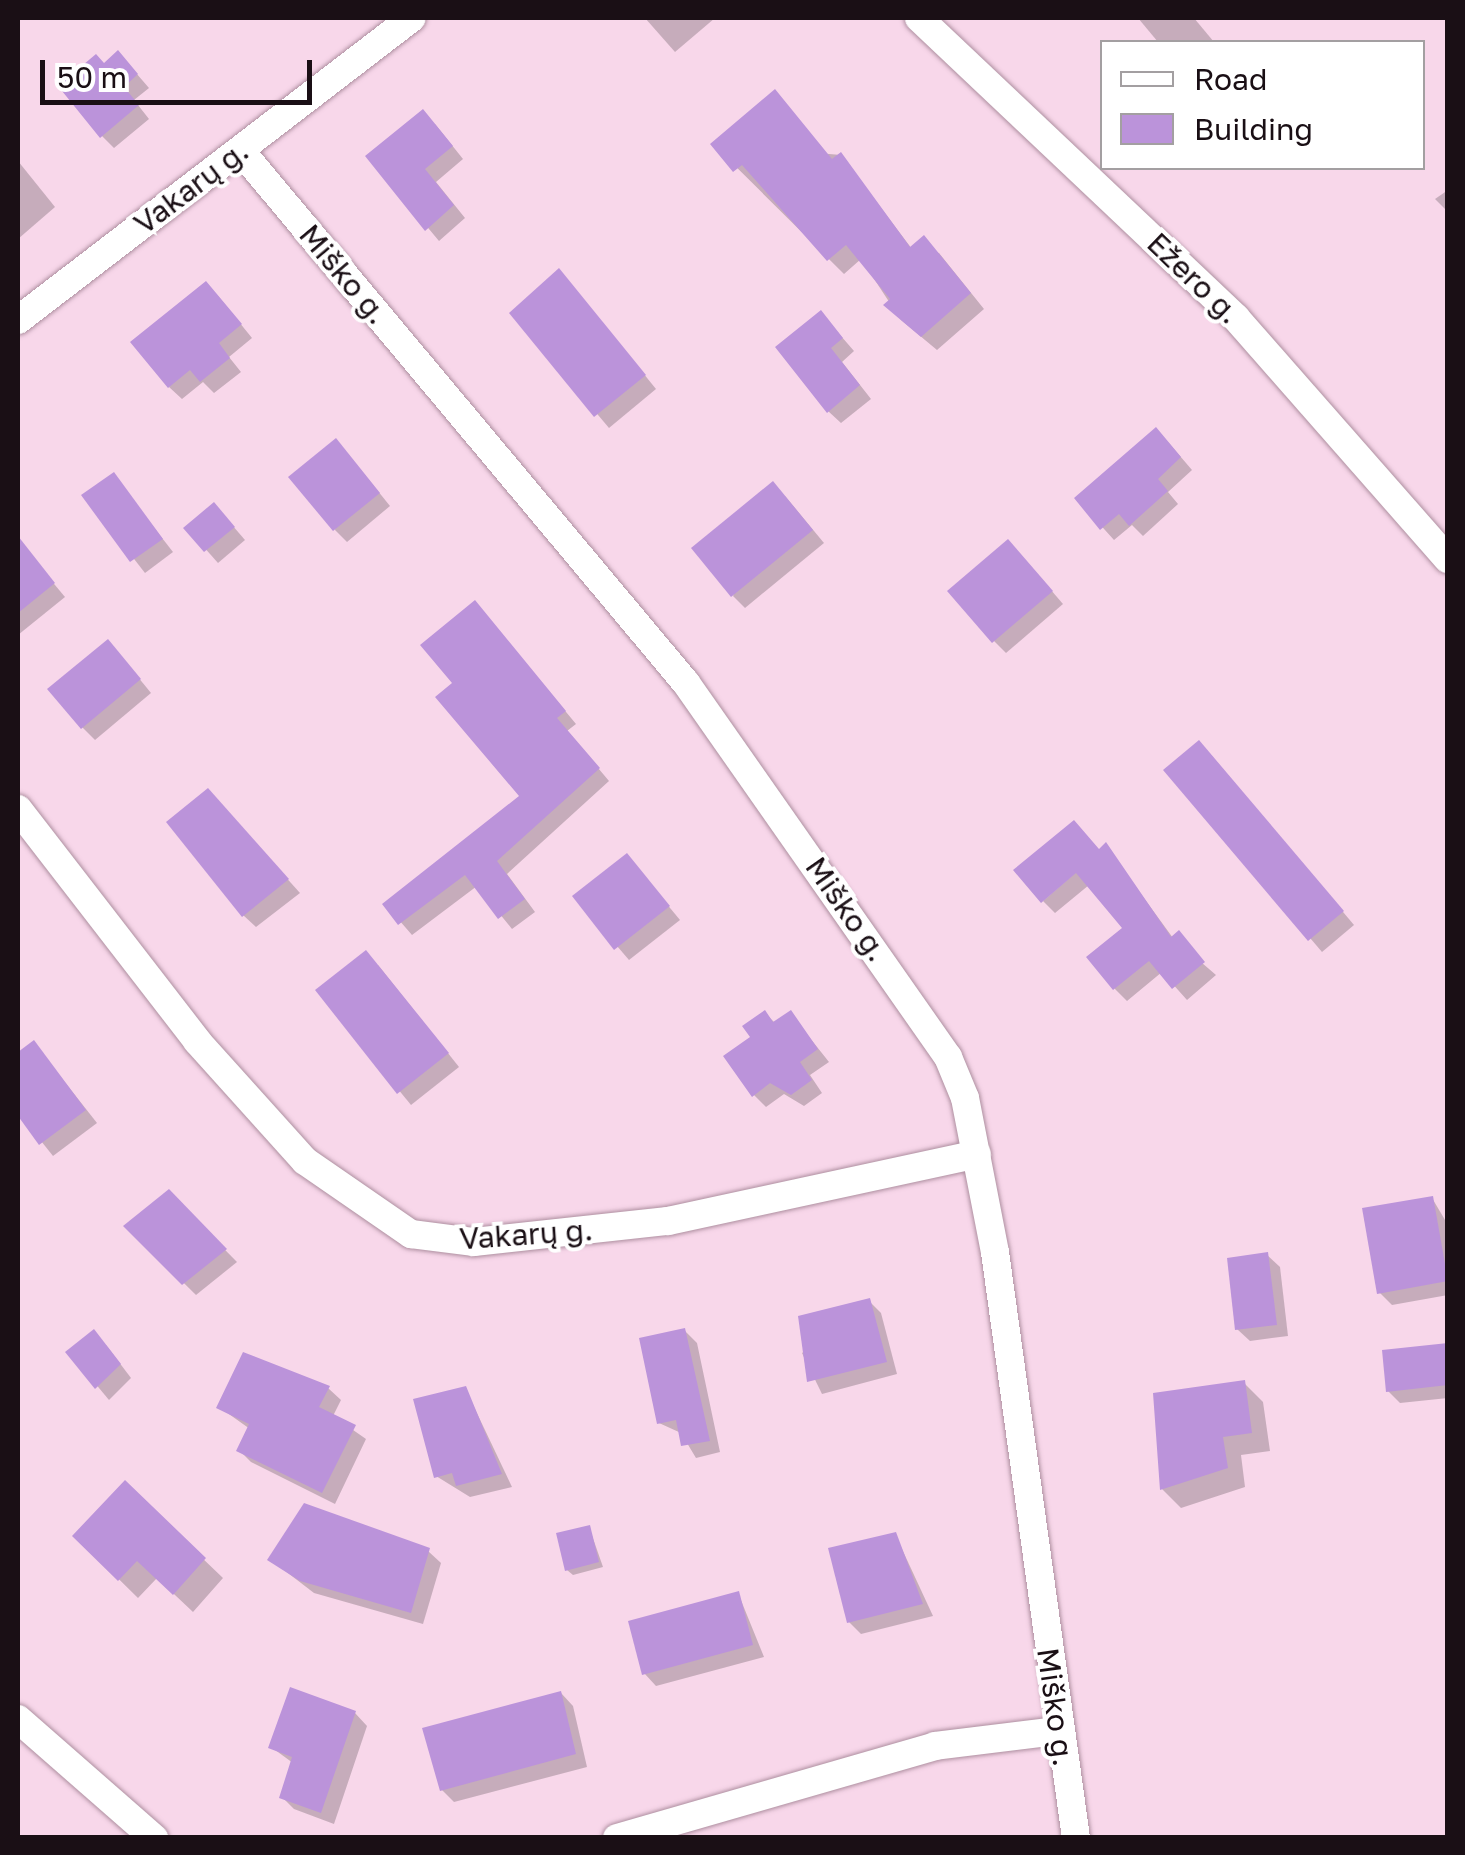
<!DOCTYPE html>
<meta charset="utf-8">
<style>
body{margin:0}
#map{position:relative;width:1465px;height:1855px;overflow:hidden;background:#f8d7ea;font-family:"Golos Text",sans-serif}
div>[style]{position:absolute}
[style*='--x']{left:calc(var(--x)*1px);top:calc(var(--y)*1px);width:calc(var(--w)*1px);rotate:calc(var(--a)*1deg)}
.shadow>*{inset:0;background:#0003}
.building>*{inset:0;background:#bb93da}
.roads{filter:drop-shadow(0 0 2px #ae8fa0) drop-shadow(0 0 2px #ae8fa0)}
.minor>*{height:28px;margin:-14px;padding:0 14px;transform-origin:14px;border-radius:14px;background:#fff}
span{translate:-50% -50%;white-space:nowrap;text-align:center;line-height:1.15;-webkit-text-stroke:8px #fff;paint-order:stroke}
.street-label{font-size:30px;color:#1a0f15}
.frame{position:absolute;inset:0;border:20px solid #1a0f15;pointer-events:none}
.legend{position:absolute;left:1100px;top:40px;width:325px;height:130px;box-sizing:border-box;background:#fff;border:2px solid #a39fa1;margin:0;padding:12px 18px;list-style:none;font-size:30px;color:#1a0f15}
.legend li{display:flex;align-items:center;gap:20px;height:50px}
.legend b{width:50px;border:2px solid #a39fa1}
.scale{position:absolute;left:40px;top:60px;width:272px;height:45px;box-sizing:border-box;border:5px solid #1a0f15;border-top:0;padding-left:12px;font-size:30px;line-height:35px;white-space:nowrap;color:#1a0f15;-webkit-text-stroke:8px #fff;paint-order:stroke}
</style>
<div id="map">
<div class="shadow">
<i style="clip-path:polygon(645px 18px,715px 18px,675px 52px)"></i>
<i style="clip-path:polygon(1138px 18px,1194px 18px,1214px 42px,1158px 42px)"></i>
<i style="clip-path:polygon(105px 66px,130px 66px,149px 88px,134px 100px,149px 119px,114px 148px,102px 136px)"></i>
<i style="clip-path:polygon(435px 124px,463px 159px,436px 182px,465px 218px,439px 241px,369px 157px)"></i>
<i style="clip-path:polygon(713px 144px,841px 155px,912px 249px,939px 253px,984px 309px,937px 350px,901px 320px,861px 259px,844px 274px)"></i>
<i style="clip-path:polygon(18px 161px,55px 207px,18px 239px)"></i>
<i style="clip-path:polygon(1448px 190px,1448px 212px,1435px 199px)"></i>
<i style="clip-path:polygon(571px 284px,656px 389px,609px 428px,512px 313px)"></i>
<i style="clip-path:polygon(218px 296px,252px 338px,229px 357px,241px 372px,214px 393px,203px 382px,182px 399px,169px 387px)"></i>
<i style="clip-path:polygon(821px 313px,854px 351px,842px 362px,871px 399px,841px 423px,828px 411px)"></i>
<i style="clip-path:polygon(1168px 442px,1192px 470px,1168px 492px,1178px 504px,1143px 536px,1132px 525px,1114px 540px,1077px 499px)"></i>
<i style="clip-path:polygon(348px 454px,390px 506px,347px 542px,335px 530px)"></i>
<i style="clip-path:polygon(113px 475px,173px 552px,145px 573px,85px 496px)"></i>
<i style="clip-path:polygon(785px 496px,824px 543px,745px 608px,733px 596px)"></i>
<i style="clip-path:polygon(226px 518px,245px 540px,218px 563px,187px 528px)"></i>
<i style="clip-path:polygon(24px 548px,65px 597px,18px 635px,18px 554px)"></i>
<i style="clip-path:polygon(1020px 554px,1063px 604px,1006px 653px,994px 641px)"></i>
<i style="clip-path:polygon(486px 615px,576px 724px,567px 731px,609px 781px,507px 874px,535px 912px,512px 929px,477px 886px,412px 935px,386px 905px,522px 796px,455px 683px)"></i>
<i style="clip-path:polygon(120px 655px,151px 693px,95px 740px,82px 727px)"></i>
<i style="clip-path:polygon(1211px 755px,1354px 925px,1322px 952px,1167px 770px)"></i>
<i style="clip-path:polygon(220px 804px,300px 893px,256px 927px,243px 915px)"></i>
<i style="clip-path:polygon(1106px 846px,1173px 938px,1216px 975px,1187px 1000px,1162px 972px,1127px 1001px,1115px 989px,1089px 958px,1125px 928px,1089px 885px,1055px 913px,1043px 901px)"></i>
<i style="clip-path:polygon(627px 856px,680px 920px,629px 960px,575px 897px)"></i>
<i style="clip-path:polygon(378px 965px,459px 1067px,411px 1105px,318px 991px)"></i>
<i style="clip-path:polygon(765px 1013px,776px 1024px,790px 1013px,829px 1062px,810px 1075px,822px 1093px,804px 1106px,784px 1094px,766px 1107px,754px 1095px,754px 1038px)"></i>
<i style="clip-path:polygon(34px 1043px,97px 1123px,53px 1156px,18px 1112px,18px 1056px)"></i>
<i style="clip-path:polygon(169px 1193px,237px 1262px,196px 1295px,126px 1226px)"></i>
<i style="clip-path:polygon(1432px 1198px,1448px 1225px,1448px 1295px,1392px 1305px,1380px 1293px)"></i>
<i style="clip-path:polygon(1267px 1255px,1280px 1267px,1288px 1336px,1250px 1341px,1237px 1329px)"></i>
<i style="clip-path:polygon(869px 1301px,881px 1313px,897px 1374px,822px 1394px,802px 1353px)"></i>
<i style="clip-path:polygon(684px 1330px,697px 1343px,720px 1452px,696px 1458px,681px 1433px,659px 1423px)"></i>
<i style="clip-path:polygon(106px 1345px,131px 1378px,109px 1400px,69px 1352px)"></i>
<i style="clip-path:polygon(1448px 1345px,1448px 1398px,1400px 1403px,1388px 1391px)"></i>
<i style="clip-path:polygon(1244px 1383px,1263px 1402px,1270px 1451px,1241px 1455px,1245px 1487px,1181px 1508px,1162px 1489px)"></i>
<i style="clip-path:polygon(328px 1388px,341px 1400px,333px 1416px,366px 1439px,335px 1504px,251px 1462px,239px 1450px,250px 1429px,219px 1407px)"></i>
<i style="clip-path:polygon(465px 1388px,512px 1487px,470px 1497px,436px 1476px)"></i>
<i style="clip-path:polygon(125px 1484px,223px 1578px,193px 1612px,157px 1578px,138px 1598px,75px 1536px)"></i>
<i style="clip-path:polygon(589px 1527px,603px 1567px,573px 1575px,567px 1570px)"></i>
<i style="clip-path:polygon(895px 1534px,933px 1616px,861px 1634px,849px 1622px)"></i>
<i style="clip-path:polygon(428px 1551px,441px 1563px,423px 1624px,314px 1593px,271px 1560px)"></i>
<i style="clip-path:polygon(738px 1593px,764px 1657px,656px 1686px,644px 1673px)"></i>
<i style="clip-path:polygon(561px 1693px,573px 1706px,587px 1767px,454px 1802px,442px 1790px)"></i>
<i style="clip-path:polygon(355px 1713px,367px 1726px,334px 1824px,294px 1809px,282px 1797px,293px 1763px,271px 1747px)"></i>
</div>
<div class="building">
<i style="clip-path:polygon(118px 50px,138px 74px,124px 87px,139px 105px,100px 138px,58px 86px,96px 54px,104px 63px)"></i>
<i style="clip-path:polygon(775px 89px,832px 159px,841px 152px,910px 247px,924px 235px,971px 293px,921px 337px,883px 305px,890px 299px,846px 245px,827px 261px,742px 165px,733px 172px,710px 144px)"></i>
<i style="clip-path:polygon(423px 109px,453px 146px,425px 169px,454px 205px,425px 231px,365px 156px)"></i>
<i style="clip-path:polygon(559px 268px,646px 375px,594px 417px,509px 313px)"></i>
<i style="clip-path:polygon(206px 281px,242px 324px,219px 343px,230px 358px,200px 382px,190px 370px,168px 388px,130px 342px)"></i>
<i style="clip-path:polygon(821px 310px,843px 338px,831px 348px,860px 385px,827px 413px,775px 347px)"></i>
<i style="clip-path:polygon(1156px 427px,1181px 457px,1158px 479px,1168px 491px,1129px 526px,1119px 514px,1100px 530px,1074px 498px)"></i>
<i style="clip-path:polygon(336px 438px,380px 493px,333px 531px,288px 477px)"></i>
<i style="clip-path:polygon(114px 472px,163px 539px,130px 562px,81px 495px)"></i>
<i style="clip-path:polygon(773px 481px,813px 530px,731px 597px,691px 548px)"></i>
<i style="clip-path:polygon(214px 502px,235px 527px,204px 552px,183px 528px)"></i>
<i style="clip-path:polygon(18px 536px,55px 583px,18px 613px)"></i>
<i style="clip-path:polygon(1008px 539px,1053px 591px,992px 643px,947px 591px)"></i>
<i style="clip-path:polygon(475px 600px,566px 711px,557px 718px,600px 768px,497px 861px,525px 899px,498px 919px,465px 875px,398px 925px,382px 904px,519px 796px,435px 697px,452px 683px,420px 645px)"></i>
<i style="clip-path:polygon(108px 639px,141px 679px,81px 729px,47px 689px)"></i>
<i style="clip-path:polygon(1199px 740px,1344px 911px,1308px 941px,1163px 770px)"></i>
<i style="clip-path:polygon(208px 788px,289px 879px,242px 917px,166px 822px)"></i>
<i style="clip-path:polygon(1074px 820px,1099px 849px,1106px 842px,1171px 937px,1179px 930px,1205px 962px,1172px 989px,1149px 961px,1113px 990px,1086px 957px,1122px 928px,1076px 873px,1041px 903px,1013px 870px)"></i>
<i style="clip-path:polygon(627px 853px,670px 906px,614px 950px,572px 896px)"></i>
<i style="clip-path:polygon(366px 950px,449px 1053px,397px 1094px,315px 990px)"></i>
<i style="clip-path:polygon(765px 1010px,773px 1022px,791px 1010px,818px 1049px,800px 1062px,812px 1080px,791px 1095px,770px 1083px,752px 1097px,723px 1056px,750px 1037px,742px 1026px)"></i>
<i style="clip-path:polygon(34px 1040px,86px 1110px,39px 1145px,18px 1116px,18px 1052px)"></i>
<i style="clip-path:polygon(169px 1189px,227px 1249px,182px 1285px,123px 1226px)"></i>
<i style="clip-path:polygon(1433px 1196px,1448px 1281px,1377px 1294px,1362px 1208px)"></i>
<i style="clip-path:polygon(1268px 1252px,1277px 1325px,1235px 1330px,1227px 1258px)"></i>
<i style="clip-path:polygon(870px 1298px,887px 1362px,807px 1382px,798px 1316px)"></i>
<i style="clip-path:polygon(685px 1328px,710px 1441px,681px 1446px,676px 1420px,657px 1424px,639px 1338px)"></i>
<i style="clip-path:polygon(94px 1329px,121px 1364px,95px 1389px,65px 1352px)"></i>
<i style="clip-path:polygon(1448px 1343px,1448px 1385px,1386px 1392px,1382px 1350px)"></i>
<i style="clip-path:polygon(243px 1352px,330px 1386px,319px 1407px,356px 1425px,322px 1493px,236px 1451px,249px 1424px,216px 1408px)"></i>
<i style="clip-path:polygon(1245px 1380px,1252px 1433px,1223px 1437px,1228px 1468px,1160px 1490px,1153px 1393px)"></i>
<i style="clip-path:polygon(466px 1386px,502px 1474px,456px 1486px,452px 1473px,434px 1478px,413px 1399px)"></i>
<i style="clip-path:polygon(125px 1480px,206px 1558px,173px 1595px,137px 1561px,118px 1581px,72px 1536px)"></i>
<i style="clip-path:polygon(304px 1503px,430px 1548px,411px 1613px,300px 1581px,267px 1560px)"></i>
<i style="clip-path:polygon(590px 1525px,599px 1562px,565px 1571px,556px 1533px)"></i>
<i style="clip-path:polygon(896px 1532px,923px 1604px,847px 1623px,828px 1548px)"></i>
<i style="clip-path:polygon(739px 1591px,753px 1645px,642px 1675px,628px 1621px)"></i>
<i style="clip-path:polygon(290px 1687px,356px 1711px,321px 1813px,279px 1798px,292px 1757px,268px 1748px)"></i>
<i style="clip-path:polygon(561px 1691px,576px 1754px,440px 1791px,422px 1728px)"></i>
</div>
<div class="roads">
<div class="minor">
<i style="--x:919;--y:18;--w:436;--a:43.4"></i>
<i style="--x:1236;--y:318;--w:321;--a:48.7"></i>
<i style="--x:240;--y:150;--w:695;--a:50.08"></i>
<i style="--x:686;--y:683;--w:457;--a:55"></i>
<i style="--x:948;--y:1057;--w:44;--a:67.5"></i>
<i style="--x:965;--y:1098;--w:157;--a:79"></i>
<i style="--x:995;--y:1252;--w:592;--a:82.13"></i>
<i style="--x:18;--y:320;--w:496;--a:-37.5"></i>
<i style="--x:18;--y:809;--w:293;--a:52.3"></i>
<i style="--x:197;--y:1041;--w:161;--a:48"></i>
<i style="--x:305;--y:1161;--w:129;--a:34.6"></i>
<i style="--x:411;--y:1234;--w:64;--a:7.2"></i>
<i style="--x:474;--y:1242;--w:195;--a:-6.2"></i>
<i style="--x:668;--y:1221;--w:316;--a:-12.2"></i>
<i style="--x:18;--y:1719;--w:181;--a:41.2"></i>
<i style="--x:617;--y:1838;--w:331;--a:-16.1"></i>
<i style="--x:935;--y:1746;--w:124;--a:-7"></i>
</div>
</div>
<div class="street-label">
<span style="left:191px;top:187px;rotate:-37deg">Vakarų g.</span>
<span style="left:344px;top:274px;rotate:50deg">Miško g.</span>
<span style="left:1194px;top:278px;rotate:44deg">Ežero g.</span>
<span style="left:847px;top:909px;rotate:55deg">Miško g.</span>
<span style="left:526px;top:1234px;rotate:-4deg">Vakarų g.</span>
<span style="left:1056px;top:1707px;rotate:82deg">Miško g.</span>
</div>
<div class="frame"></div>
<ul class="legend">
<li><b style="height:12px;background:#fff"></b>Road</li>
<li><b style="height:28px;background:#bb93da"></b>Building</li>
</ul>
<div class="scale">50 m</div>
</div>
